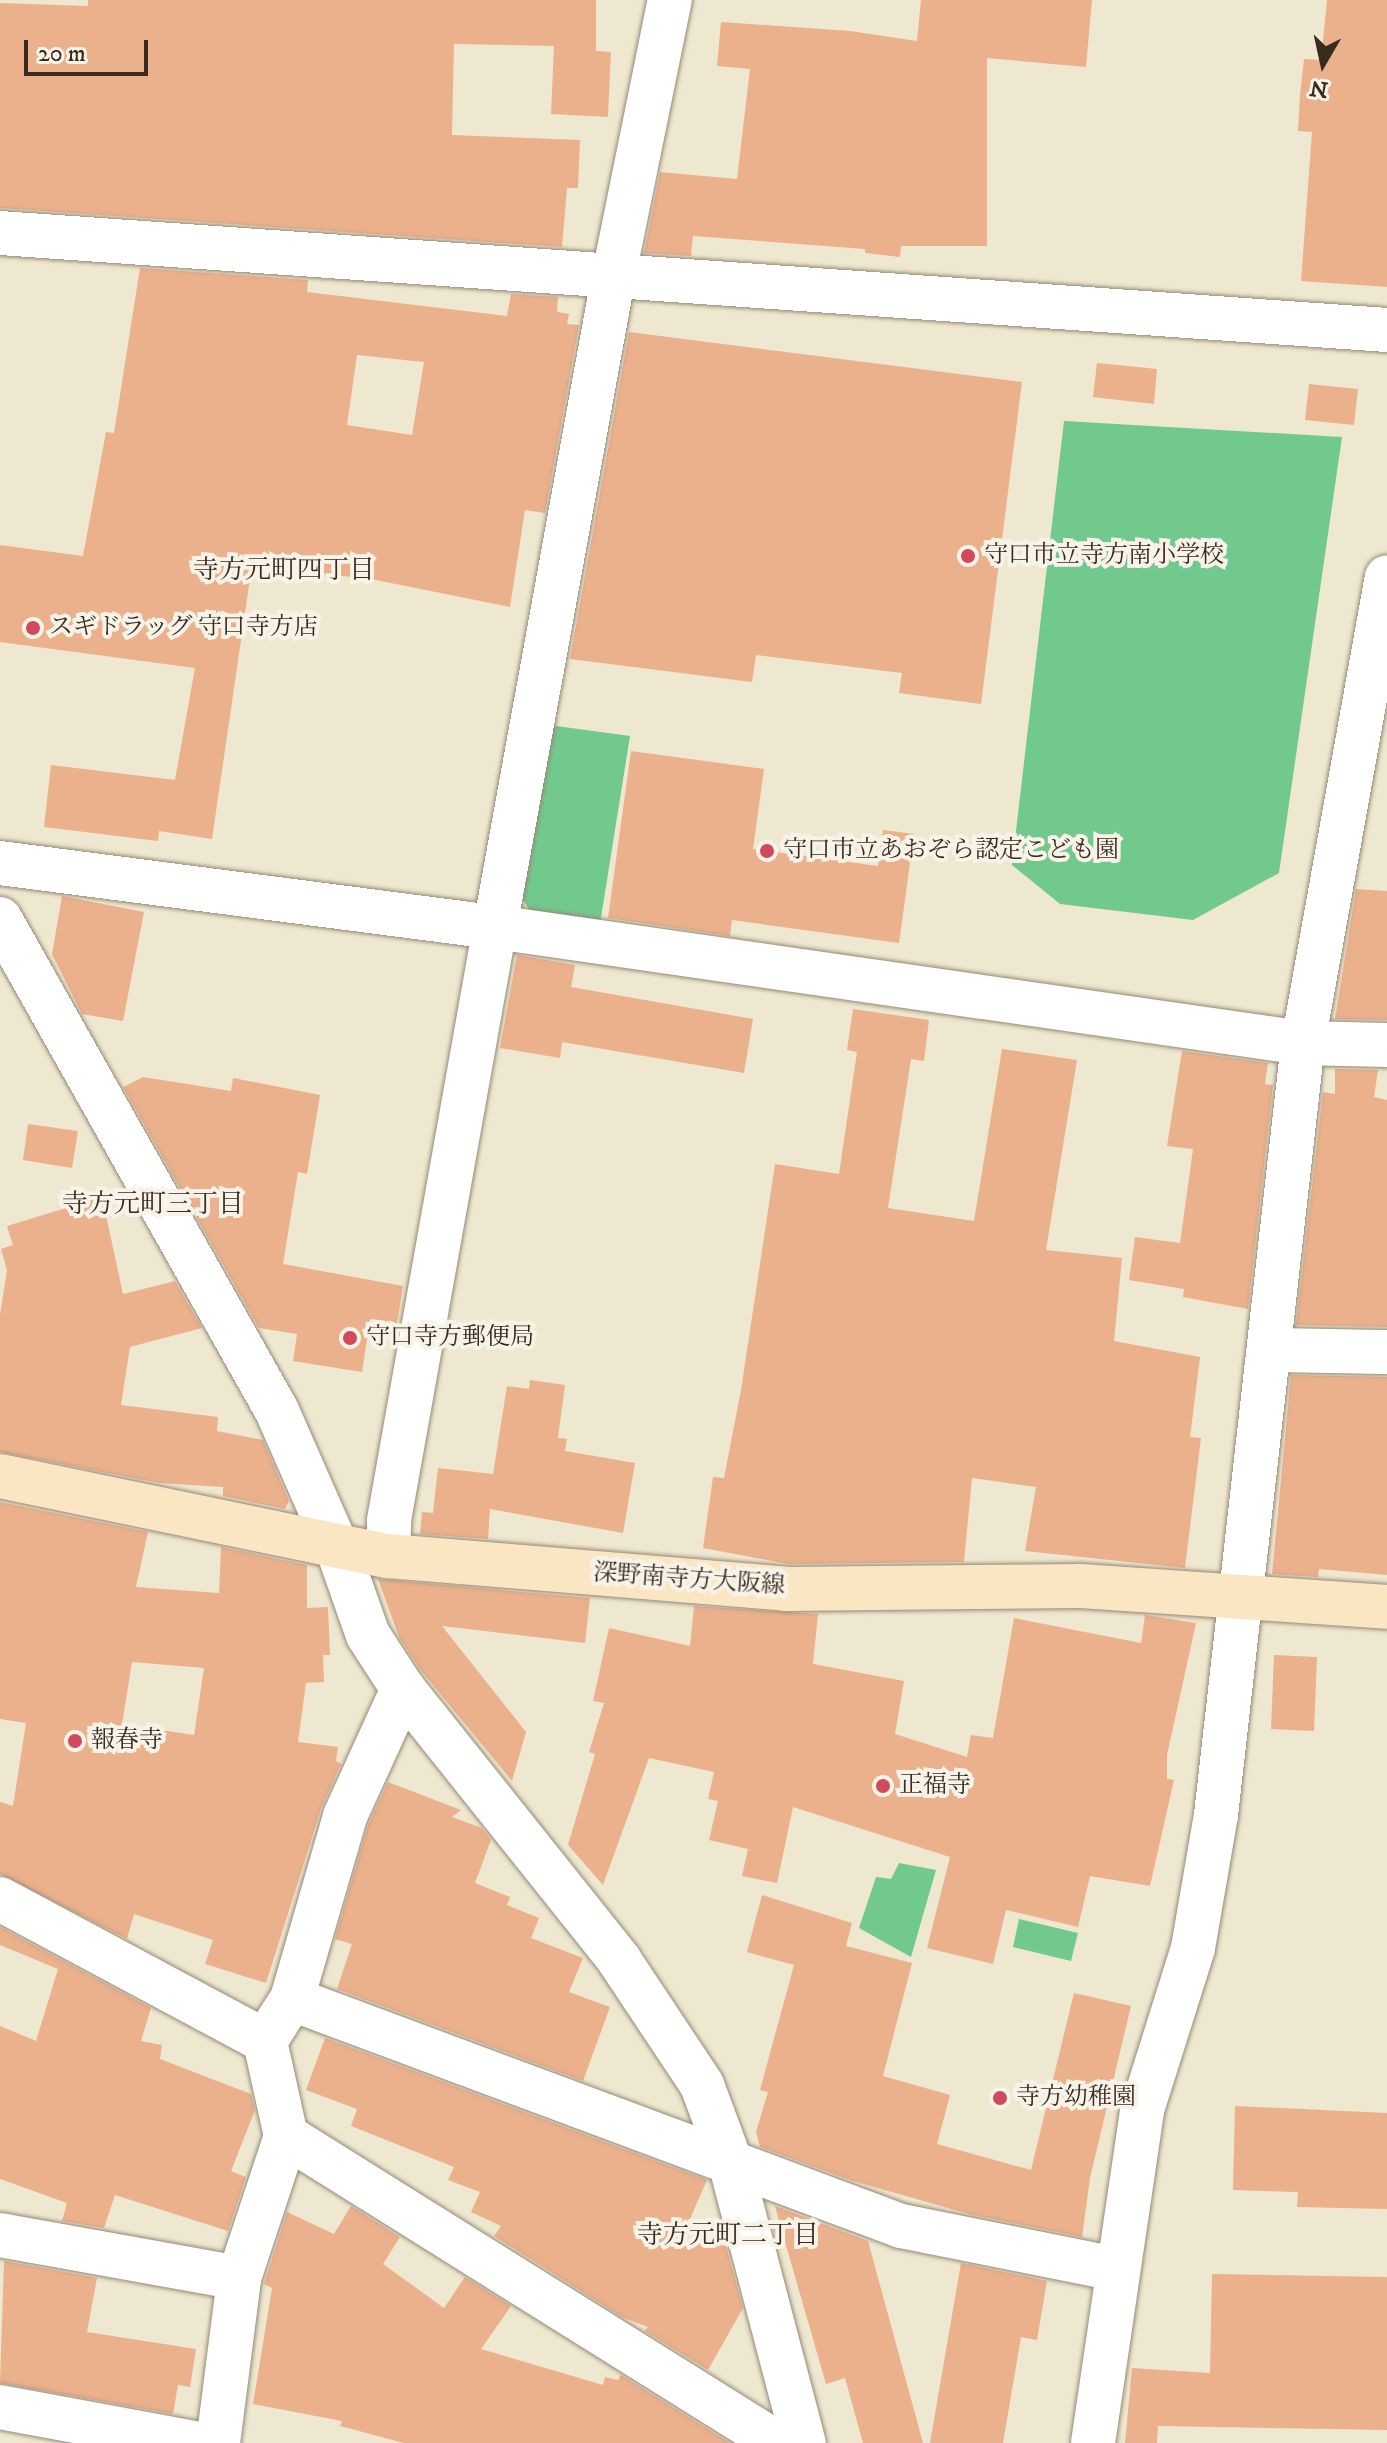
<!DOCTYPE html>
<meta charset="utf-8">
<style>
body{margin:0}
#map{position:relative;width:1387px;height:2443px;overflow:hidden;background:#efe8d0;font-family:"IM FELL DW Pica","Noto Serif JP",serif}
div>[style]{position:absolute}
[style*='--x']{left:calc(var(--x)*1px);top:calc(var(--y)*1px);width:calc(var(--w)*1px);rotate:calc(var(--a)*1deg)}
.green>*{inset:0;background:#72c98e}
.building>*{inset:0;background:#ebb08c}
.roads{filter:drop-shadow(0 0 2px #958977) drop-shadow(0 0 2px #958977)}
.minor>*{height:44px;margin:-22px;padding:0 22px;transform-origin:22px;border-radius:22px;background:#fff}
.tertiary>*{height:44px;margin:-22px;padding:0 22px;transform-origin:22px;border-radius:22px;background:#fff}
.secondary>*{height:44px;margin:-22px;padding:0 22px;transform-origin:22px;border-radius:22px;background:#fbe6c4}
.dots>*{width:22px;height:22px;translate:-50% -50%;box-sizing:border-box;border:4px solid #f7f3e8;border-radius:50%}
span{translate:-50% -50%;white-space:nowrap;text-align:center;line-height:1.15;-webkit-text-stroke:8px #f7f3e8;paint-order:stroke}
.poi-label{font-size:24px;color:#3b2a1e}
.left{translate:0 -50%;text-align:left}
.street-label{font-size:24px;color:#3b2a1e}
.neighbourhood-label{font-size:26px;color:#3b2a1e}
.north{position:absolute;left:1283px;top:24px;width:80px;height:80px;-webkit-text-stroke:6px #f7f3e8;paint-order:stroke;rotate:189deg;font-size:22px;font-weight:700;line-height:32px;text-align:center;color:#3b2a1e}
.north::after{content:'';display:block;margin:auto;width:28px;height:36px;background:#3b2a1e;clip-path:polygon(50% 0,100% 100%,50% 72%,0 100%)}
.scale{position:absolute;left:24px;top:40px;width:124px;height:36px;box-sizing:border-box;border:4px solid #3b2a1e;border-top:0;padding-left:10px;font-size:24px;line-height:28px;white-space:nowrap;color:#3b2a1e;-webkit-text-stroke:6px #f7f3e8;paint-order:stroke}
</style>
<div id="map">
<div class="green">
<i style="clip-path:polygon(1064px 421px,1342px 437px,1279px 873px,1193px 920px,1060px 904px,1012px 865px)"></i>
<i style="clip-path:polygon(549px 725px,630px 736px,600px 924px,530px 911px,522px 898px)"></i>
<i style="clip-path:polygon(899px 1863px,936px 1870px,911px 1957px,859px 1928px,876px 1877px,891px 1879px)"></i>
<i style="clip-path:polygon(1019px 1919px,1078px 1933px,1071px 1961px,1013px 1947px)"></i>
</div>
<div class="building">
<i style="clip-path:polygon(88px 0,596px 0,596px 51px,611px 52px,608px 117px,551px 114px,554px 46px,454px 44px,452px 135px,580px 140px,578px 188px,567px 188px,562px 247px,0 208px,0 3px,88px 6px)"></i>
<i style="clip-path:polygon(921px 0,1092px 0,1086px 67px,987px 58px,987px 246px,901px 246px,900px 257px,865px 253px,865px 249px,693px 236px,691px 256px,644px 253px,660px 172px,737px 179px,750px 69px,717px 66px,721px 22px,850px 31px,917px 41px)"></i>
<i style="clip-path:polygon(1327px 0,1387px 0,1387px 287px,1301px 281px,1312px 132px,1298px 131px,1300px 95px,1304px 59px,1321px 60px)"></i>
<i style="clip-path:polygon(evenodd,140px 268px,308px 280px,307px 292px,507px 316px,511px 294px,558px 297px,557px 312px,569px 314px,567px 324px,579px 325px,545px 513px,525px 510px,510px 607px,376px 580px,252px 565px,212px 839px,159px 831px,158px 841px,44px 827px,51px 765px,175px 780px,195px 668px,0 642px,0 545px,83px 556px,106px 432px,114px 433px,140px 268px,357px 355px,424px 362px,412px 435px,347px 425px,357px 355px)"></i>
<i style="clip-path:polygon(629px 332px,1022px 382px,981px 704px,899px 693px,902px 673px,756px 655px,752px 682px,570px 659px)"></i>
<i style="clip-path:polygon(1097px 363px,1157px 369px,1154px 404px,1093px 397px)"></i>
<i style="clip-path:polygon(1309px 384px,1358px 389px,1354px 425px,1305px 420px)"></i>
<i style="clip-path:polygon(631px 751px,764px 769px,753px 849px,878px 866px,883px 830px,914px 834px,899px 943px,732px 920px,730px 936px,608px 918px)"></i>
<i style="clip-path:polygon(1356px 889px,1387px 891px,1387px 1020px,1335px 1019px)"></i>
<i style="clip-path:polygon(62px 896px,144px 912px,123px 1021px,82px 1014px,52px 954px)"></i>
<i style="clip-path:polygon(517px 955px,575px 965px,571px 987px,753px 1019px,744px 1073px,562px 1042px,560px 1058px,500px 1048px)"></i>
<i style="clip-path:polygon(853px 1009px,929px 1020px,924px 1061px,911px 1059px,888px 1208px,974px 1221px,1002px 1049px,1077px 1060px,1046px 1250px,1122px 1258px,1114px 1341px,1200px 1357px,1190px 1437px,1201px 1438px,1185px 1568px,1025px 1551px,1036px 1487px,972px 1478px,964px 1562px,788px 1564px,703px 1548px,713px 1477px,724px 1478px,741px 1390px,775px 1164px,839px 1174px,857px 1052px,847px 1050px)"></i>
<i style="clip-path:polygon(1182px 1051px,1268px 1063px,1265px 1084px,1273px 1085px,1248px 1309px,1183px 1297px,1184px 1289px,1129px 1280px,1135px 1237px,1180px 1243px,1193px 1149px,1167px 1146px)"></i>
<i style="clip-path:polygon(1335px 1069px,1378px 1070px,1374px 1097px,1387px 1100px,1387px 1327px,1296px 1325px,1323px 1092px,1335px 1094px)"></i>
<i style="clip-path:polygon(143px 1077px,231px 1091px,233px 1078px,320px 1095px,307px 1174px,298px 1172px,283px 1264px,403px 1286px,397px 1323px,370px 1319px,362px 1372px,293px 1361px,297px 1334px,259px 1328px,123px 1087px)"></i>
<i style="clip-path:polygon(28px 1124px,78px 1131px,72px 1168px,23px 1160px)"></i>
<i style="clip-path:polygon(102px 1197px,123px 1294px,175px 1281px,202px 1328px,130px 1347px,121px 1405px,218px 1417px,217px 1431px,263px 1440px,289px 1501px,285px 1509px,223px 1496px,223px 1487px,159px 1483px,0 1452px,0 1315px,7px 1270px,1px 1249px,13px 1245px,7px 1226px)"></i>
<i style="clip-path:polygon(1291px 1375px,1387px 1377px,1387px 1575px,1319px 1569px,1318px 1577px,1272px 1574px)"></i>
<i style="clip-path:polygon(530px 1380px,565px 1385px,558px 1438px,567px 1439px,565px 1451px,635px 1463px,623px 1533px,490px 1509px,488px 1539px,420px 1534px,422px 1512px,433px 1513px,438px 1468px,493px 1474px,507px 1386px,529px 1389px)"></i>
<i style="clip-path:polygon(evenodd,0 1502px,148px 1532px,136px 1587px,219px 1593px,221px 1547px,307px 1565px,307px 1608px,328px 1607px,330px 1655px,323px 1655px,324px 1682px,306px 1683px,298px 1742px,338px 1747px,336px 1761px,341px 1764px,321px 1809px,266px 1983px,205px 1964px,213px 1940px,134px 1914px,127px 1939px,0 1874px,0 1802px,13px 1806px,26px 1723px,0 1719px,0 1502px,132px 1662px,204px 1668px,194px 1735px,122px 1724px,132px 1662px)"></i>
<i style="clip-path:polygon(378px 1579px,590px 1598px,585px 1643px,442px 1626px,526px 1732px,512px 1781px,419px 1668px,399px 1637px)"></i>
<i style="clip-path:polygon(694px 1606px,818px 1614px,813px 1664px,904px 1681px,895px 1734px,967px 1757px,971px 1735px,993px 1738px,1014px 1618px,1141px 1643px,1145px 1615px,1196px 1623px,1167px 1755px,1167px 1779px,1174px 1780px,1150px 1886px,1090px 1876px,1078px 1927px,1006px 1910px,993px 1964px,927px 1948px,950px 1857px,793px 1807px,777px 1883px,742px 1876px,748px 1849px,709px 1840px,718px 1801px,708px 1799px,714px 1772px,649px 1758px,603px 1885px,568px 1845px,595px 1754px,589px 1752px,604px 1703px,593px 1701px,609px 1628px,690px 1646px)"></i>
<i style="clip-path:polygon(1274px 1655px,1317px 1657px,1314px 1731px,1271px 1729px)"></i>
<i style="clip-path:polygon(388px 1782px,461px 1810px,452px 1817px,482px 1828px,491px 1840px,475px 1883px,510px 1897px,507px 1905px,539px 1918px,531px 1938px,583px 1958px,569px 1992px,610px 2007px,583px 2081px,337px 1989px,352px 1944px,335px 1939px,368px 1825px)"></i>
<i style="clip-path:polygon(762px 1895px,852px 1923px,846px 1946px,912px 1963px,883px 2076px,950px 2095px,937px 2144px,1031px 2170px,1074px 1993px,1131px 2006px,1090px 2178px,1082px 2237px,969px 2214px,853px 2181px,760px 2147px,756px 2132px,768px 2092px,760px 2090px,794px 1965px,747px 1952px)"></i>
<i style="clip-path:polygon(0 1927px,151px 2008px,141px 2041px,162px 2045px,160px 2059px,251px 2094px,255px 2110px,231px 2171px,246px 2177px,228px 2231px,115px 2195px,104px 2228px,62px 2221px,67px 2203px,0 2179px,0 2026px,36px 2041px,58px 1969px,0 1945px)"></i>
<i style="clip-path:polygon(325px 2038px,707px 2180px,678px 2246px,723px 2235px,743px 2308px,708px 2370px,645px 2331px,648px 2327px,622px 2317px,494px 2236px,501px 2226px,471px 2212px,480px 2192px,448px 2180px,454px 2167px,351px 2126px,357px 2109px,306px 2090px)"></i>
<i style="clip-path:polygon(1235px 2106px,1387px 2113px,1387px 2209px,1297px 2207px,1298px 2192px,1233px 2190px)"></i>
<i style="clip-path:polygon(351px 2206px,400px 2237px,383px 2264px,444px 2308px,465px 2277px,511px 2306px,481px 2349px,603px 2385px,605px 2377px,618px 2380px,621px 2375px,730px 2443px,404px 2443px,340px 2426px,342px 2421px,253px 2404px,272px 2288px,264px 2284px,287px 2212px,334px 2234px)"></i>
<i style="clip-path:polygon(775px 2206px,868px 2241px,923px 2443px,863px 2443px,845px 2378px,826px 2384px,783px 2235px,778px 2245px,772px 2223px,779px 2221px)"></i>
<i style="clip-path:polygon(4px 2261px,97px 2278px,87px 2332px,196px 2349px,190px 2387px,178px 2385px,173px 2414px,0 2383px)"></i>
<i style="clip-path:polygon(961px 2263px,1047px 2281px,1037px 2340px,1021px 2337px,1003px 2443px,930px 2443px)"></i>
<i style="clip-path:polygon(1212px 2274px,1387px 2277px,1387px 2430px,1158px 2426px,1157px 2443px,1125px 2443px,1132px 2368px,1210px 2373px)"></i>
</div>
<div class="roads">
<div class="minor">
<i style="--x:0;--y:233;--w:1390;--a:4"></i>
<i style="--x:0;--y:863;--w:499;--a:7.4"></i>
<i style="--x:495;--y:927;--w:816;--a:8.17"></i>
<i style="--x:1303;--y:1043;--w:84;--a:1.4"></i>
<i style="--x:1272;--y:1350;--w:115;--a:1"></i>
<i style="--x:388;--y:1556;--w:36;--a:-88"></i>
<i style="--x:389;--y:1520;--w:602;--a:-79.87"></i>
<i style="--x:495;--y:927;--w:659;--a:-79.68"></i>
<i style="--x:613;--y:279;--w:285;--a:-78.5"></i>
<i style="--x:0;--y:1899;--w:301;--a:28.2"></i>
<i style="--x:292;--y:1999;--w:650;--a:20.44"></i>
<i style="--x:901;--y:2226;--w:219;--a:11.3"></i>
<i style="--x:286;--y:2136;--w:579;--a:32.02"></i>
<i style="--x:0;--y:2235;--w:243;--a:10.2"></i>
<i style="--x:0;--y:2407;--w:197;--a:10.5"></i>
<i style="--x:218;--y:2443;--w:166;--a:-82.7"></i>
<i style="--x:239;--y:2278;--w:150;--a:-71.7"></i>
<i style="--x:286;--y:2136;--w:97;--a:-102.5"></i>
<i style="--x:265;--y:2041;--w:50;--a:-57.3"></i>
<i style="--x:292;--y:1999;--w:191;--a:-73.8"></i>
<i style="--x:345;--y:1816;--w:140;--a:-65.5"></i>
<i style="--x:1093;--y:2443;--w:337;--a:-81.6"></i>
<i style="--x:1142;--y:2110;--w:170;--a:-72.5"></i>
<i style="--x:1193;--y:1948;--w:135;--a:-80.2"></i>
<i style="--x:1216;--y:1815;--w:777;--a:-83.57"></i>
<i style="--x:1303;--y:1043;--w:473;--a:-79.8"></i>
</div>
<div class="tertiary">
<i style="--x:0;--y:919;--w:565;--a:60.62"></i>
<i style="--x:277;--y:1411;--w:152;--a:66.3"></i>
<i style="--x:338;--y:1550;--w:90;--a:70.6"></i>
<i style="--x:368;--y:1635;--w:64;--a:57.1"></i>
<i style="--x:403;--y:1689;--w:347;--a:51.4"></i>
<i style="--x:619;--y:1960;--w:150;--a:56.4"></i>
<i style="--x:702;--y:2085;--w:78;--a:69.7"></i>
<i style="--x:729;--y:2158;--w:295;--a:75.3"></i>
</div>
<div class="secondary">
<i style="--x:0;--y:1476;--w:396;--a:11.7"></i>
<i style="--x:388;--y:1556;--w:400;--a:4.7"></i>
<i style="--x:787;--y:1589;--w:294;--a:-0.6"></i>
<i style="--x:1081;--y:1586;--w:307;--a:3.9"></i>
</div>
</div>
<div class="dots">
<i style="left:968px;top:556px;background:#d1495b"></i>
<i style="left:33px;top:628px;background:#d1495b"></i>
<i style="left:767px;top:851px;background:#d1495b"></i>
<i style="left:350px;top:1338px;background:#d1495b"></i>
<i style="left:75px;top:1741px;background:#d1495b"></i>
<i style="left:883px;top:1786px;background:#d1495b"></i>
<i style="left:1000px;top:2098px;background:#d1495b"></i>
</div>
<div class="poi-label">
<span class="left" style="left:984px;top:556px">守口市立寺方南小学校</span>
<span class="left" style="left:49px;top:628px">スギドラッグ 守口寺方店</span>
<span class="left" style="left:783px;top:851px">守口市立あおぞら認定こども園</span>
<span class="left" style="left:366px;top:1338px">守口寺方郵便局</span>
<span class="left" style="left:91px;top:1741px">報春寺</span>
<span class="left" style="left:899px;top:1786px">正福寺</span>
<span class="left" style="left:1016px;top:2098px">寺方幼稚園</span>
</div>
<div class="street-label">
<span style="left:689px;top:1580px;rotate:4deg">深野南寺方大阪線</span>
</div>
<div class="neighbourhood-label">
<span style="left:284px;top:571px">寺方元町四丁目</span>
<span style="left:153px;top:1205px">寺方元町三丁目</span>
<span style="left:728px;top:2236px">寺方元町二丁目</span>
</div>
<div class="north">N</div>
<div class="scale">20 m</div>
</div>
